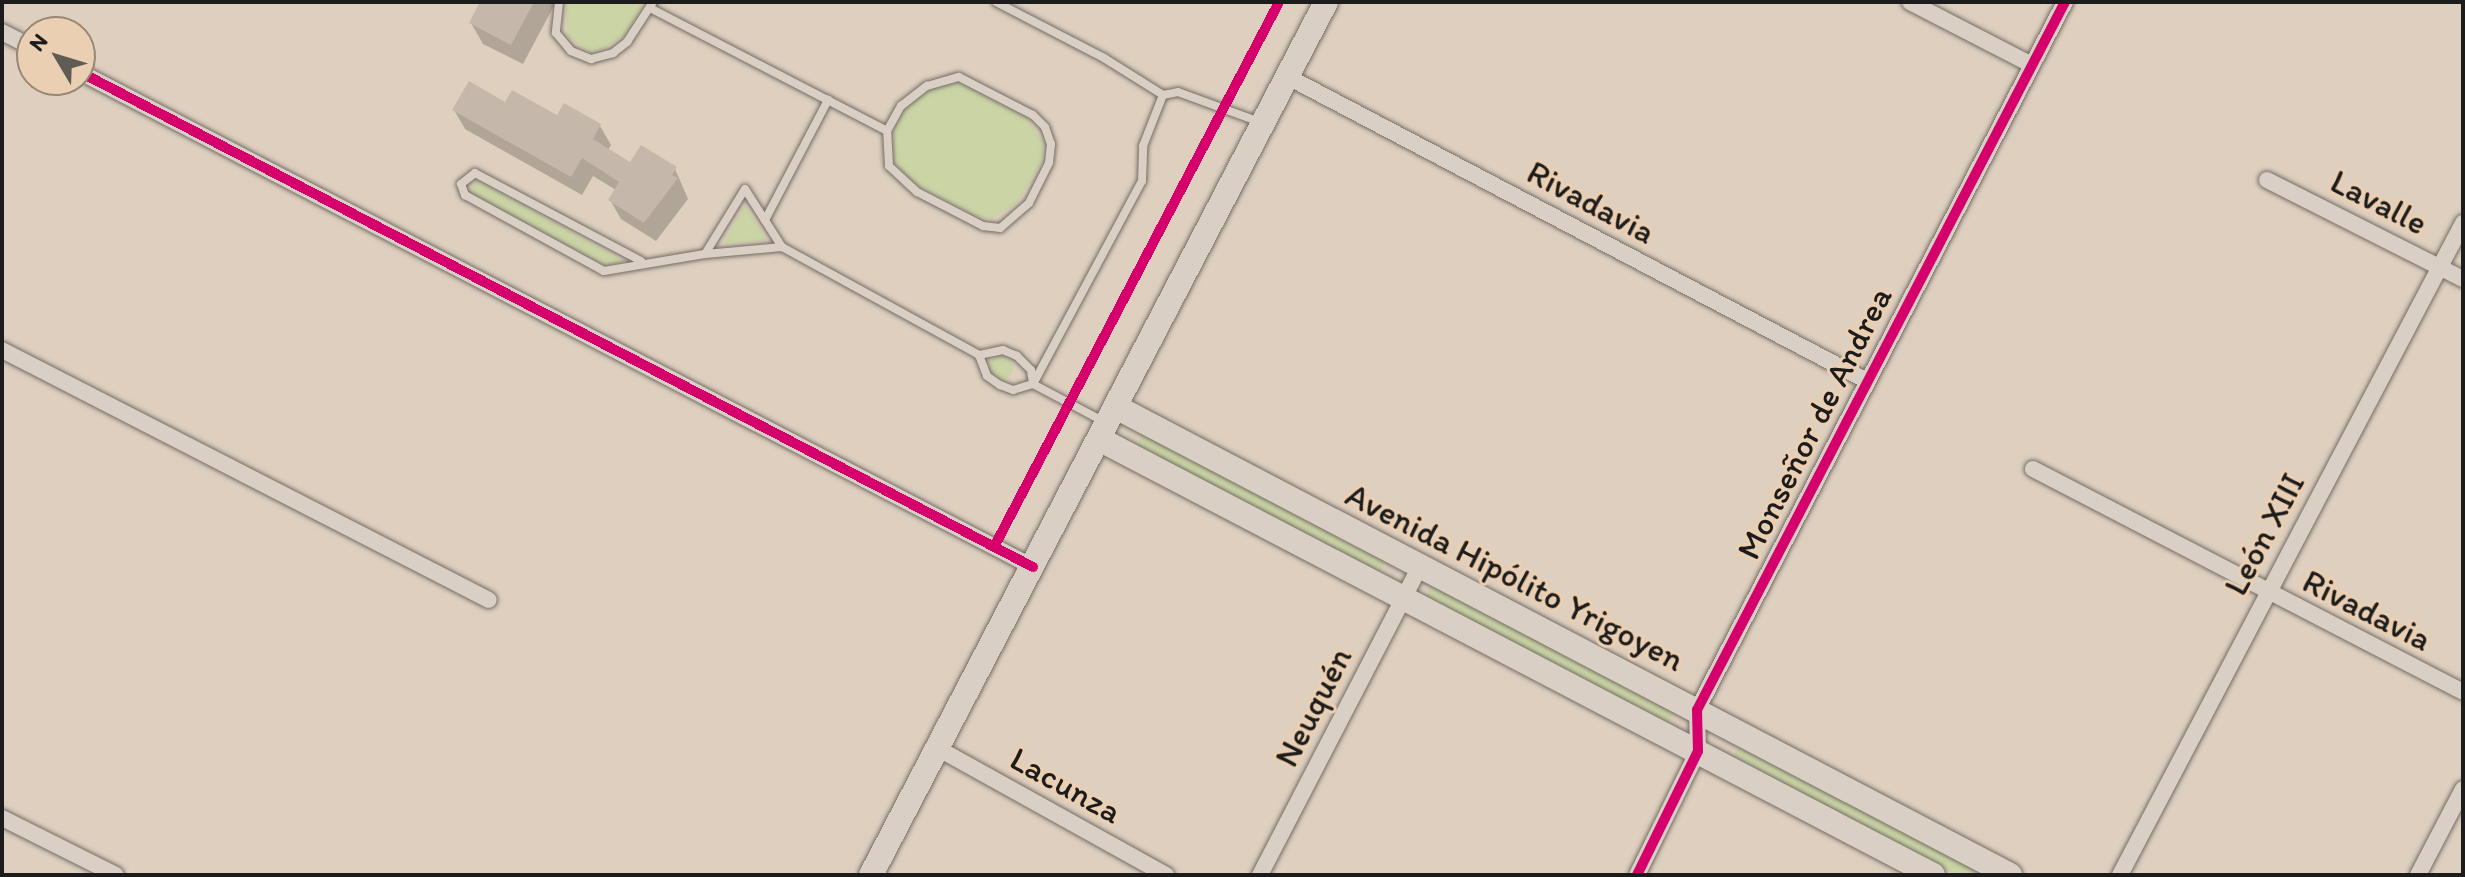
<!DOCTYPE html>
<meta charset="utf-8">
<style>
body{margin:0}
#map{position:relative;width:2465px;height:877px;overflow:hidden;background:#decfbf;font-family:Itim,sans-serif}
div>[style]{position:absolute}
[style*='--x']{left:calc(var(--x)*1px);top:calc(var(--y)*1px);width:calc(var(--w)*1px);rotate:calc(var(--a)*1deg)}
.green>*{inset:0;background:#cbd4a5}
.round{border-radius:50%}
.shadow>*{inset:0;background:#0003}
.building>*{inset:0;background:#c5b7aa}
.roads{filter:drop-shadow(0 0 2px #736d65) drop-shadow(0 0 2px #736d65)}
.service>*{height:8px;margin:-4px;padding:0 4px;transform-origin:4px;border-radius:4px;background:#d9cfc4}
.minor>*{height:16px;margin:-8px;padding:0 8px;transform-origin:8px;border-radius:8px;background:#d9cfc4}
.secondary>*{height:24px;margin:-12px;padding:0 12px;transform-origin:12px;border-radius:12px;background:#d9cfc4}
.cycleway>*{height:10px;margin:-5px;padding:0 5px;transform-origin:5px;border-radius:5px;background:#d6006c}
span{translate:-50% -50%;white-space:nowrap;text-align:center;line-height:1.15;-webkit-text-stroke:6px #ebcfb2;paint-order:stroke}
.street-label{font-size:34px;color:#1c1c1c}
.frame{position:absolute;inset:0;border:4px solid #1c1c1c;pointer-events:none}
.north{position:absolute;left:16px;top:16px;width:80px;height:80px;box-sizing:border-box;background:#ebcfb2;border:2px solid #988776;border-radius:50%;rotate:308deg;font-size:22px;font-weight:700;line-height:32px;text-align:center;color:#1c1c1c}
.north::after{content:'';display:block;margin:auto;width:28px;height:36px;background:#605b55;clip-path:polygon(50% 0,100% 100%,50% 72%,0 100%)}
</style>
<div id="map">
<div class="green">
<i style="clip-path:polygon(566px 2px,645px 2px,625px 35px,599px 52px,586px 50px,567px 36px)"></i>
<i style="clip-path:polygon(959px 83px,1026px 117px,1044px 143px,1042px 162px,1017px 203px,992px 219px,977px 216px,918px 186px,894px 163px,894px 129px,904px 110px,932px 88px)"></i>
<i style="clip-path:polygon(477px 180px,624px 261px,606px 266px,469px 193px)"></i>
<i style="clip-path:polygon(745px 205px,767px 240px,723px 244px)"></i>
<i class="round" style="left:989px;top:356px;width:24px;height:24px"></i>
<i style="clip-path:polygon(1142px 435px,1386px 560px,1379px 574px,1134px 448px)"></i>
<i style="clip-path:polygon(1431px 586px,1675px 711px,1668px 725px,1424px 600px)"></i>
<i style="clip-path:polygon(1739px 746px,1983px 871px,1957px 875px,1732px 760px)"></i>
</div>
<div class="shadow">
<i style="clip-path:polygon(482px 2px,556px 2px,523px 64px,483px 44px,471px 23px)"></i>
<i style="clip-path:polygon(506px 104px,600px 126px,611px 145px,608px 150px,631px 165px,675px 169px,688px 199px,656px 241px,621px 219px,610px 200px,616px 190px,593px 176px,582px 195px,465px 129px,454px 110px)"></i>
</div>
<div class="building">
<i style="clip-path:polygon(480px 2px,534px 2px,511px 45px,469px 23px)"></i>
<i style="clip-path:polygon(469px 81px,505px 102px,512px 90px,557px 115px,564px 103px,601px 124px,593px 139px,630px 162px,641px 145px,677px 167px,672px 175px,678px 178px,644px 223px,608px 200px,619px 182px,582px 158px,571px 177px,452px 110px)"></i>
</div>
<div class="roads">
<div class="service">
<i style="--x:559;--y:2;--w:31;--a:96"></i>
<i style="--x:556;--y:33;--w:23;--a:50"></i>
<i style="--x:571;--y:51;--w:22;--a:22"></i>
<i style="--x:591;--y:59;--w:23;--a:-15"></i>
<i style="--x:613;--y:53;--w:18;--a:-38"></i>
<i style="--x:627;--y:42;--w:48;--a:-57"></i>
<i style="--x:996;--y:2;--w:122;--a:27.4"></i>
<i style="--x:1104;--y:58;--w:70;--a:32.1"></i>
<i style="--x:650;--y:8;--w:267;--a:27.4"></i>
<i style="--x:959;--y:77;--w:83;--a:27.2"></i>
<i style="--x:1033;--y:115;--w:17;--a:45"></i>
<i style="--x:1045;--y:127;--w:18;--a:71"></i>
<i style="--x:1051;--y:144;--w:19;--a:96"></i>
<i style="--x:1049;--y:163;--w:45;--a:116.6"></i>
<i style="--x:1029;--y:203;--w:38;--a:139"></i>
<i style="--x:1000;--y:228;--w:17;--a:-173"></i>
<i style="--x:983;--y:226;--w:74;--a:-152.7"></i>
<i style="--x:917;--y:192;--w:38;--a:-137"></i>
<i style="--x:889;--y:166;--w:35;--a:-93"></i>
<i style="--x:887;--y:131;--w:29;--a:-61"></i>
<i style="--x:901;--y:106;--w:33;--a:-38"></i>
<i style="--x:927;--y:86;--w:33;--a:-16"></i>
<i style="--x:765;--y:220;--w:136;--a:-62.3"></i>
<i style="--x:782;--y:247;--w:77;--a:174.8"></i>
<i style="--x:705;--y:254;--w:76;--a:-58.4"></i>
<i style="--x:745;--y:189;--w:69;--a:57.5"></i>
<i style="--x:782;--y:247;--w:225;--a:28.7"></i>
<i style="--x:641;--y:261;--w:188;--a:-152.1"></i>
<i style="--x:475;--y:173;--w:18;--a:142"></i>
<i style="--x:461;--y:184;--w:12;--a:70"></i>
<i style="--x:465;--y:195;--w:158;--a:28.7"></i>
<i style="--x:604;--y:271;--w:102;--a:-9.6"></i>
<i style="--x:1033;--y:383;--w:13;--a:-99"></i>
<i style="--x:1031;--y:370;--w:20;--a:-135"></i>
<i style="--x:1017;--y:356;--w:15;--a:-157"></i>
<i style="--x:1003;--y:350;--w:25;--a:168"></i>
<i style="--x:979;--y:355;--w:22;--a:69"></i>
<i style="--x:987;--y:376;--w:16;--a:35"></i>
<i style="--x:1000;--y:385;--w:14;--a:21"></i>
<i style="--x:1013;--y:390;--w:21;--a:-17"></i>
<i style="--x:1033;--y:384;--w:79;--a:27.9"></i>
<i style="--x:1033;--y:384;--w:230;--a:-61.8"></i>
<i style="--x:1142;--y:181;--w:35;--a:-88"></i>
<i style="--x:1143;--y:146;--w:55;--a:-68.6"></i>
<i style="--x:1163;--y:95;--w:15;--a:-11"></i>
<i style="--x:1178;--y:92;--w:87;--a:20.1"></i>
</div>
<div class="minor">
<i style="--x:1910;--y:2;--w:137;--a:27.3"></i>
<i style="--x:2;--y:32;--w:34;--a:27"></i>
<i style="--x:80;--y:72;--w:1074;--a:27.45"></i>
<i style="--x:1288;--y:77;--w:654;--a:27.7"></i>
<i style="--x:2267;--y:180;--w:220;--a:26.8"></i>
<i style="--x:2;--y:350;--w:547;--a:27.17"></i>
<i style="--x:2033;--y:469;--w:484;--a:27.4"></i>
<i style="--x:937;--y:748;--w:262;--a:29"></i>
<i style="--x:2;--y:818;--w:127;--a:26.6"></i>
<i style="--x:1260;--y:875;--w:348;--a:-62.6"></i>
<i style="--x:1637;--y:875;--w:138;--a:-63.8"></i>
<i style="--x:1698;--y:751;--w:41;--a:-91.4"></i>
<i style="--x:1697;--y:710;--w:798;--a:-62.54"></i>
<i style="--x:2120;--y:875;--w:737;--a:-62.25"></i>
<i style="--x:2418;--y:875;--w:97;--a:-62.4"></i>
</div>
<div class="secondary">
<i style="--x:1116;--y:407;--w:1009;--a:27.63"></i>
<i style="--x:1099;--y:439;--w:941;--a:27.6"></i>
<i style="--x:871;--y:875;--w:984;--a:-62.47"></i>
</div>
</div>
<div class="cycleway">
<i style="--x:80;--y:72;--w:1074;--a:27.45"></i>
<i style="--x:994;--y:547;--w:615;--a:-62.39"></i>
<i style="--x:1637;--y:875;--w:138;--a:-63.8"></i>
<i style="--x:1698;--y:751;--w:41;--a:-91.4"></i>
<i style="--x:1697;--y:710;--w:798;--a:-62.54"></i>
</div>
<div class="street-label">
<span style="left:1591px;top:202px;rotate:28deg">Rivadavia</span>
<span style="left:2379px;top:202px;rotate:27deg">Lavalle</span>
<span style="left:1814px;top:423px;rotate:-63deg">Monseñor de Andrea</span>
<span style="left:2264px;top:534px;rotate:-62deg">León XIII</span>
<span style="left:1515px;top:577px;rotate:27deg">Avenida Hipólito Yrigoyen</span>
<span style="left:2367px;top:610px;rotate:27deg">Rivadavia</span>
<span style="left:1313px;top:707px;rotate:-63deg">Neuquén</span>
<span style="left:1066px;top:785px;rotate:29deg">Lacunza</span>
</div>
<div class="frame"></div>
<div class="north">N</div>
</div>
